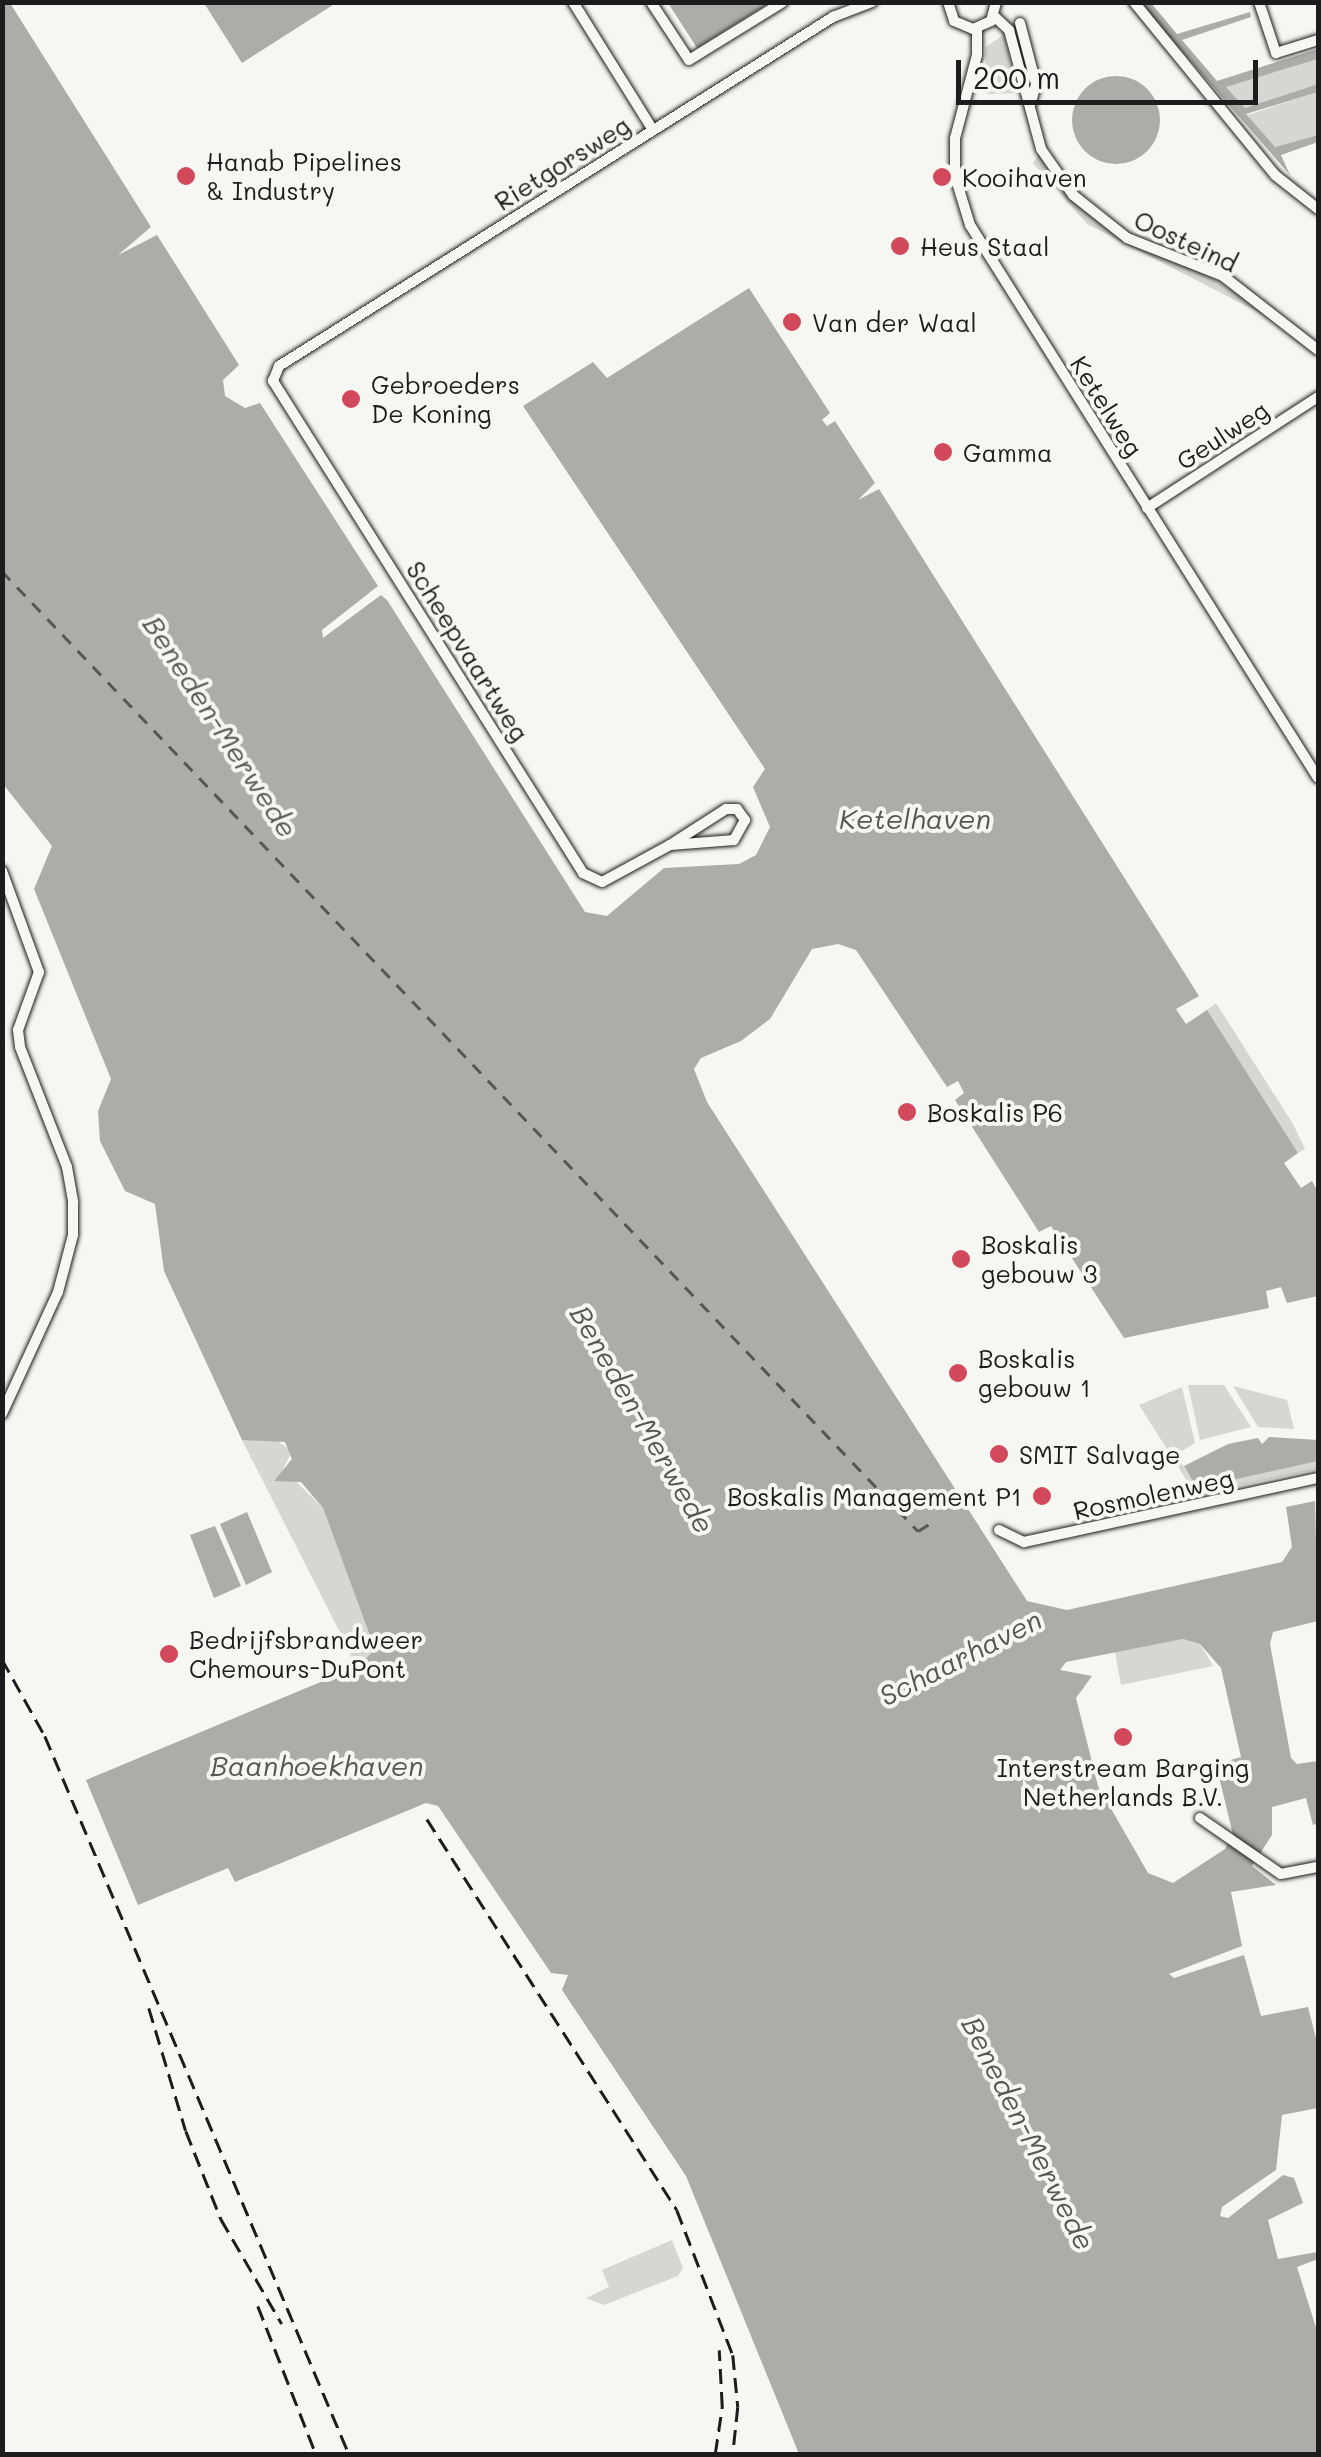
<!DOCTYPE html>
<style>
body{margin:0}
#map{position:relative;width:1321px;height:2457px;overflow:hidden;background:#f6f6f2;font-family:Mali,sans-serif}
div>[style]{position:absolute}
[style*='--x']{left:calc(var(--x)*1px);top:calc(var(--y)*1px);width:calc(var(--w)*1px);rotate:calc(var(--a)*1deg)}
.green>*{inset:0;background:#d6d6d2}
.water>*{inset:0;background:#acaca9}
.round{border-radius:50%}
.ferry>*{height:2.5px;margin-top:-1.25px;transform-origin:0;background:repeating-linear-gradient(90deg,#565654 0 12px,transparent 0 22px)}
.roads{filter:drop-shadow(0 0 2px #1c1c1c) drop-shadow(0 0 2px #1c1c1c)}
.minor>*{height:10px;margin:-5px;padding:0 5px;transform-origin:5px;border-radius:5px;background:#f6f6f2}
.rail>*{height:2.5px;margin-top:-1.25px;transform-origin:0;background:repeating-linear-gradient(90deg,#1c1c1c 0 15px,transparent 0 23px)}
.dots>*{width:28px;height:28px;translate:-50% -50%;box-sizing:border-box;border:5px solid #f6f6f2;border-radius:50%}
span{translate:-50% -50%;white-space:nowrap;text-align:center;line-height:1.15;-webkit-text-stroke:8px #f6f6f2;paint-order:stroke}
.poi-label{font-size:25px;color:#1c1c1c}
.left{translate:0 -50%;text-align:left}
.right{translate:-100% -50%;text-align:right}
.street-label{font-size:25px;color:#1c1c1c}
.water-label{font-size:28px;color:#565654;font-style:italic}
.frame{position:absolute;inset:0;border:5px solid #1c1c1c;pointer-events:none}
.scale{position:absolute;left:956px;top:60px;width:302px;height:45px;box-sizing:border-box;border:5px solid #1c1c1c;border-top:0;padding-left:12px;font-size:30px;line-height:35px;white-space:nowrap;color:#1c1c1c;-webkit-text-stroke:8px #f6f6f2;paint-order:stroke}
</style>
<div id="map">
<div class="green">
<i style="clip-path:polygon(1004px 35px,1018px 93px,987px 94px,985px 47px)"></i>
<i style="clip-path:polygon(1318px 59px,1318px 84px,1245px 108px,1226px 87px)"></i>
<i style="clip-path:polygon(1318px 92px,1318px 135px,1275px 147px,1245px 116px)"></i>
<i style="clip-path:polygon(1042px 149px,1056px 183px,1103px 225px,1206px 273px,1285px 326px,1087px 224px,1033px 163px)"></i>
<i style="clip-path:polygon(1216px 1003px,1293px 1124px,1305px 1149px,1298px 1153px,1207px 1010px)"></i>
<i style="clip-path:polygon(1188px 1385px,1224px 1385px,1251px 1427px,1200px 1440px)"></i>
<i style="clip-path:polygon(1233px 1386px,1287px 1400px,1294px 1429px,1258px 1427px)"></i>
<i style="clip-path:polygon(1182px 1387px,1195px 1443px,1172px 1457px,1139px 1405px)"></i>
<i style="clip-path:polygon(273px 1438px,292px 1451px,283px 1469px,323px 1508px,375px 1646px,371px 1656px,352px 1668px,350px 1652px,242px 1440px)"></i>
<i style="clip-path:polygon(1177px 1456px,1198px 1488px,1318px 1461px,1318px 1469px,1196px 1495px,1173px 1459px)"></i>
<i style="clip-path:polygon(1183px 1639px,1200px 1644px,1213px 1666px,1121px 1685px,1115px 1652px)"></i>
<i style="clip-path:polygon(672px 2240px,683px 2268px,678px 2276px,604px 2305px,586px 2298px,609px 2287px,602px 2270px)"></i>
</div>
<div class="water">
<i style="clip-path:polygon(evenodd,2px 3px,10px 3px,151px 227px,118px 255px,157px 235px,239px 365px,223px 380px,225px 396px,245px 408px,260px 403px,378px 586px,322px 630px,323px 638px,381px 595px,387px 600px,585px 912px,607px 916px,664px 868px,739px 864px,756px 855px,770px 827px,753px 787px,765px 769px,523px 406px,593px 362px,607px 378px,749px 288px,830px 413px,822px 420px,827px 426px,835px 421px,875px 483px,858px 500px,879px 489px,1199px 996px,1176px 1009px,1186px 1024px,1207px 1010px,1298px 1153px,1284px 1163px,1301px 1188px,1312px 1181px,1318px 1192px,1318px 1296px,1287px 1303px,1281px 1287px,1266px 1291px,1269px 1308px,1124px 1338px,1051px 1226px,1039px 1232px,955px 1100px,964px 1093px,958px 1081px,947px 1087px,856px 950px,838px 944px,812px 949px,770px 1019px,741px 1041px,701px 1058px,694px 1069px,707px 1102px,1027px 1601px,1067px 1610px,1282px 1562px,1292px 1547px,1286px 1507px,1315px 1501px,1318px 1621px,1273px 1632px,1270px 1644px,1291px 1758px,1297px 1764px,1318px 1761px,1318px 1823px,1313px 1825px,1306px 1798px,1272px 1807px,1272px 1835px,1252px 1866px,1276px 1885px,1231px 1892px,1242px 1946px,1169px 1974px,1174px 1978px,1244px 1955px,1261px 2016px,1308px 2007px,1318px 2046px,1318px 2108px,1282px 2115px,1276px 2170px,1222px 2207px,1220px 2216px,1228px 2218px,1283px 2175px,1294px 2178px,1303px 2203px,1268px 2220px,1278px 2259px,1317px 2252px,1318px 2259px,1297px 2267px,1318px 2334px,1318px 2454px,799px 2454px,686px 2176px,562px 1990px,568px 1975px,551px 1973px,438px 1806px,426px 1803px,235px 1882px,228px 1868px,138px 1905px,86px 1780px,359px 1666px,375px 1649px,323px 1508px,301px 1482px,274px 1481px,292px 1459px,285px 1442px,242px 1440px,164px 1271px,155px 1204px,125px 1191px,100px 1141px,98px 1111px,111px 1079px,34px 889px,52px 846px,3px 784px,2px 3px,1183px 1639px,1200px 1644px,1221px 1668px,1241px 1757px,1216px 1764px,1233px 1835px,1225px 1849px,1173px 1883px,1148px 1873px,1098px 1786px,1076px 1698px,1092px 1676px,1060px 1670px,1066px 1662px,1183px 1639px)"></i>
<i style="clip-path:polygon(204px 3px,336px 3px,242px 63px)"></i>
<i style="clip-path:polygon(668px 3px,769px 3px,697px 48px)"></i>
<i style="clip-path:polygon(1140px 3px,1151px 3px,1177px 34px,1250px 12px,1251px 17px,1182px 40px,1217px 81px,1318px 49px,1318px 59px,1226px 87px,1245px 108px,1318px 84px,1318px 92px,1246px 114px,1275px 147px,1318px 135px,1318px 142px,1281px 155px,1290px 175px)"></i>
<i class="round" style="left:1072px;top:76px;width:88px;height:88px"></i>
<i style="clip-path:polygon(1269px 1437px,1318px 1440px,1318px 1461px,1197px 1488px,1184px 1466px,1228px 1444px,1258px 1438px,1262px 1444px)"></i>
<i style="clip-path:polygon(247px 1512px,272px 1572px,246px 1585px,220px 1524px)"></i>
<i style="clip-path:polygon(215px 1526px,241px 1586px,214px 1598px,190px 1535px)"></i>
</div>
<div class="ferry">
<i style="--x:2;--y:571;--w:1327;--a:46.34"></i>
<i style="--x:918;--y:1531;--w:15;--a:-32"></i>
</div>
<div class="roads">
<div class="minor">
<i style="--x:573;--y:2;--w:151;--a:58"></i>
<i style="--x:651;--y:2;--w:69;--a:56.8"></i>
<i style="--x:689;--y:60;--w:110;--a:-31.7"></i>
<i style="--x:948;--y:2;--w:20;--a:72"></i>
<i style="--x:954;--y:21;--w:21;--a:23"></i>
<i style="--x:973;--y:29;--w:20;--a:-24"></i>
<i style="--x:991;--y:21;--w:20;--a:-75"></i>
<i style="--x:1134;--y:2;--w:223;--a:50.8"></i>
<i style="--x:1275;--y:175;--w:55;--a:38.3"></i>
<i style="--x:1259;--y:2;--w:54;--a:71.6"></i>
<i style="--x:1276;--y:53;--w:44;--a:-17.2"></i>
<i style="--x:994;--y:16;--w:21;--a:43"></i>
<i style="--x:1009;--y:30;--w:123;--a:74.9"></i>
<i style="--x:1041;--y:149;--w:56;--a:55.2"></i>
<i style="--x:1073;--y:195;--w:69;--a:38.5"></i>
<i style="--x:1127;--y:238;--w:103;--a:21.6"></i>
<i style="--x:1223;--y:276;--w:120;--a:37.9"></i>
<i style="--x:1020;--y:23;--w:63;--a:75.3"></i>
<i style="--x:1036;--y:84;--w:20;--a:105"></i>
<i style="--x:977;--y:29;--w:26;--a:90"></i>
<i style="--x:977;--y:55;--w:86;--a:104.8"></i>
<i style="--x:955;--y:138;--w:38;--a:90"></i>
<i style="--x:955;--y:176;--w:51;--a:73"></i>
<i style="--x:970;--y:225;--w:653;--a:57.82"></i>
<i style="--x:1147;--y:508;--w:204;--a:-33"></i>
<i style="--x:670;--y:845;--w:67;--a:-32.7"></i>
<i style="--x:726;--y:809;--w:11;--a:0"></i>
<i style="--x:737;--y:809;--w:14;--a:54"></i>
<i style="--x:745;--y:820;--w:23;--a:119"></i>
<i style="--x:734;--y:840;--w:64;--a:175.5"></i>
<i style="--x:670;--y:845;--w:77;--a:151.4"></i>
<i style="--x:602;--y:882;--w:21;--a:-155"></i>
<i style="--x:583;--y:873;--w:582;--a:-122.21"></i>
<i style="--x:273;--y:381;--w:16;--a:-68"></i>
<i style="--x:279;--y:366;--w:655;--a:-32.21"></i>
<i style="--x:833;--y:17;--w:42;--a:-21"></i>
<i style="--x:2;--y:871;--w:108;--a:69.9"></i>
<i style="--x:39;--y:972;--w:62;--a:109.9"></i>
<i style="--x:18;--y:1030;--w:17;--a:83"></i>
<i style="--x:20;--y:1047;--w:129;--a:68.6"></i>
<i style="--x:67;--y:1167;--w:36;--a:80"></i>
<i style="--x:73;--y:1202;--w:33;--a:90"></i>
<i style="--x:73;--y:1235;--w:59;--a:104.7"></i>
<i style="--x:58;--y:1292;--w:134;--a:114.7"></i>
<i style="--x:999;--y:1530;--w:28;--a:26"></i>
<i style="--x:1024;--y:1542;--w:301;--a:-12.3"></i>
<i style="--x:1200;--y:1818;--w:98;--a:34.7"></i>
<i style="--x:1281;--y:1874;--w:38;--a:-11"></i>
</div>
</div>
<div class="rail">
<i style="--x:2;--y:1659;--w:88;--a:60.8"></i>
<i style="--x:45;--y:1736;--w:780;--a:67.05"></i>
<i style="--x:427;--y:1819;--w:464;--a:57.4"></i>
<i style="--x:677;--y:2210;--w:155;--a:68.9"></i>
<i style="--x:733;--y:2355;--w:52;--a:84.5"></i>
<i style="--x:738;--y:2407;--w:47;--a:96.1"></i>
<i style="--x:149;--y:2008;--w:128;--a:73.3"></i>
<i style="--x:186;--y:2131;--w:95;--a:68.3"></i>
<i style="--x:221;--y:2219;--w:121;--a:59.8"></i>
<i style="--x:258;--y:2306;--w:159;--a:68.6"></i>
<i style="--x:715;--y:2454;--w:48;--a:-81.5"></i>
<i style="--x:722;--y:2407;--w:57;--a:-93"></i>
</div>
<div class="dots">
<i style="left:186px;top:176px;background:#d1495b"></i>
<i style="left:942px;top:177px;background:#d1495b"></i>
<i style="left:900px;top:246px;background:#d1495b"></i>
<i style="left:792px;top:322px;background:#d1495b"></i>
<i style="left:351px;top:399px;background:#d1495b"></i>
<i style="left:943px;top:452px;background:#d1495b"></i>
<i style="left:907px;top:1112px;background:#d1495b"></i>
<i style="left:961px;top:1259px;background:#d1495b"></i>
<i style="left:958px;top:1373px;background:#d1495b"></i>
<i style="left:999px;top:1454px;background:#d1495b"></i>
<i style="left:1042px;top:1496px;background:#d1495b"></i>
<i style="left:169px;top:1654px;background:#d1495b"></i>
<i style="left:1123px;top:1737px;background:#d1495b"></i>
</div>
<div class="poi-label">
<span class="left" style="left:206px;top:176px">Hanab Pipelines<br>&amp; Industry</span>
<span class="left" style="left:962px;top:177px">Kooihaven</span>
<span class="left" style="left:920px;top:246px">Heus Staal</span>
<span class="left" style="left:812px;top:322px">Van der Waal</span>
<span class="left" style="left:371px;top:399px">Gebroeders<br>De Koning</span>
<span class="left" style="left:963px;top:452px">Gamma</span>
<span class="left" style="left:927px;top:1112px">Boskalis P6</span>
<span class="left" style="left:981px;top:1259px">Boskalis<br>gebouw 3</span>
<span class="left" style="left:978px;top:1373px">Boskalis<br>gebouw 1</span>
<span class="left" style="left:1019px;top:1454px">SMIT Salvage</span>
<span class="right" style="left:1022px;top:1496px">Boskalis Management P1</span>
<span class="left" style="left:189px;top:1654px">Bedrijfsbrandweer<br>Chemours-DuPont</span>
<span style="left:1123px;top:1782px">Interstream Barging<br>Netherlands B.V.</span>
</div>
<div class="street-label">
<span style="left:562px;top:163px;rotate:-32deg">Rietgorsweg</span>
<span style="left:1186px;top:241px;rotate:25deg">Oosteind</span>
<span style="left:1107px;top:406px;rotate:58deg">Ketelweg</span>
<span style="left:1222px;top:435px;rotate:-33deg">Geulweg</span>
<span style="left:468px;top:651px;rotate:58deg">Scheepvaartweg</span>
<span style="left:1153px;top:1494px;rotate:-12deg">Rosmolenweg</span>
</div>
<div class="water-label">
<span style="left:221px;top:726px;rotate:57deg">Beneden-Merwede</span>
<span style="left:915px;top:818px">Ketelhaven</span>
<span style="left:643px;top:1419px;rotate:60deg">Beneden-Merwede</span>
<span style="left:960px;top:1657px;rotate:-27deg">Schaarhaven</span>
<span style="left:317px;top:1765px">Baanhoekhaven</span>
<span style="left:1029px;top:2133px;rotate:63deg">Beneden-Merwede</span>
</div>
<div class="frame"></div>
<div class="scale">200 m</div>
</div>
